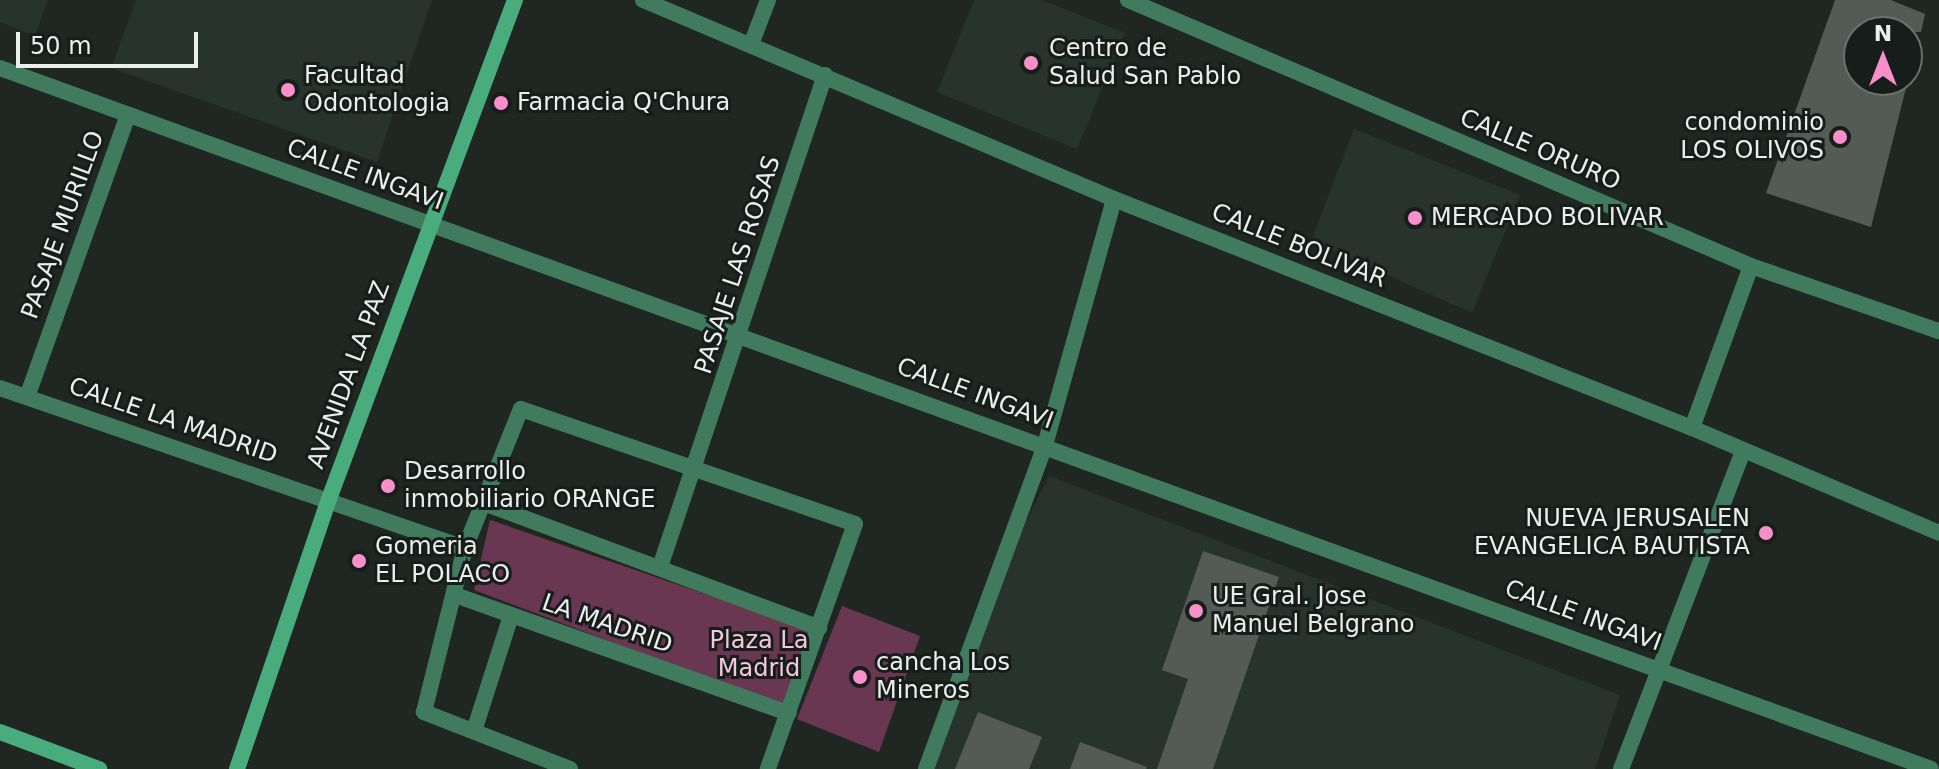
<!DOCTYPE html>
<style>
body{margin:0}
#map{position:relative;width:1939px;height:769px;overflow:hidden;background:#202723;font-family:"DejaVu Sans",sans-serif}
div>[style]{position:absolute}
[style*='--x']{left:calc(var(--x)*1px);top:calc(var(--y)*1px);width:calc(var(--w)*1px);rotate:calc(var(--a)*1deg)}
.built>*{inset:0;background:#27332c}
.green>*{inset:0;background:#693752}
.building>*{inset:0;background:#545b57}
.minor>*{height:16px;margin:-8px;padding:0 8px;transform-origin:8px;border-radius:8px;background:#407b5d}
.secondary>*{height:16px;margin:-8px;padding:0 8px;transform-origin:8px;border-radius:8px;background:#48ac7c}
.dots>*{width:22px;height:22px;translate:-50% -50%;box-sizing:border-box;border:4px solid #171d1a;border-radius:50%}
span{translate:-50% -50%;white-space:nowrap;text-align:center;line-height:1.15;-webkit-text-stroke:6px #171d1a;paint-order:stroke}
.poi-label{font-size:24px;color:#eaeeec}
.left{translate:0 -50%;text-align:left}
.right{translate:-100% -50%;text-align:right}
.street-label{font-size:24px;color:#eaeeec}
.park-label{font-size:24px;color:#f4c7dd}
.north{position:absolute;left:1843px;top:16px;width:80px;height:80px;box-sizing:border-box;background:#171d1a;border:2px solid #6b716e;border-radius:50%;rotate:0deg;font-size:22px;font-weight:700;line-height:32px;text-align:center;color:#eaeeec}
.north::after{content:'';display:block;margin:auto;width:28px;height:36px;background:#f98fc8;clip-path:polygon(50% 0,100% 100%,50% 72%,0 100%)}
.scale{position:absolute;left:16px;top:32px;width:182px;height:36px;box-sizing:border-box;border:4px solid #eaeeec;border-top:0;padding-left:10px;font-size:24px;line-height:28px;white-space:nowrap;color:#eaeeec;-webkit-text-stroke:6px #171d1a;paint-order:stroke}
</style>
<div id="map">
<div class="built">
<i style="clip-path:polygon(0 0,48px 0,35px 36px,0 22px)"></i>
<i style="clip-path:polygon(136px 0,432px 0,377px 162px,111px 68px)"></i>
<i style="clip-path:polygon(974px 0,1042px 0,1125px 33px,1077px 149px,937px 92px)"></i>
<i style="clip-path:polygon(1354px 129px,1520px 195px,1472px 313px,1311px 241px)"></i>
<i style="clip-path:polygon(1049px 476px,1620px 695px,1595px 769px,932px 769px,1023px 527px)"></i>
</div>
<div class="green">
<i style="clip-path:polygon(490px 520px,813px 631px,786px 708px,474px 590px)"></i>
<i style="clip-path:polygon(842px 606px,920px 636px,879px 752px,797px 719px)"></i>
</div>
<div class="building">
<i style="clip-path:polygon(1835px 0,1891px 0,1925px 14px,1921px 32px,1859px 32px,1859px 80px,1908px 80px,1871px 227px,1766px 193px)"></i>
<i style="clip-path:polygon(1203px 551px,1279px 577px,1213px 769px,1157px 769px,1188px 679px,1162px 670px)"></i>
<i style="clip-path:polygon(978px 712px,1042px 737px,1029px 769px,955px 769px)"></i>
<i style="clip-path:polygon(1080px 742px,1147px 767px,1146px 769px,1070px 769px)"></i>
</div>
<div class="minor">
<i style="--x:643;--y:0;--w:511;--a:22.9"></i>
<i style="--x:1114;--y:199;--w:622;--a:21.61"></i>
<i style="--x:1692;--y:428;--w:268;--a:23"></i>
<i style="--x:1128;--y:0;--w:677;--a:23.12"></i>
<i style="--x:1751;--y:266;--w:199;--a:19.1"></i>
<i style="--x:752;--y:42;--w:45;--a:-69.1"></i>
<i style="--x:0;--y:68;--w:2054;--a:19.95"></i>
<i style="--x:0;--y:388;--w:492;--a:19"></i>
<i style="--x:27;--y:397;--w:300;--a:-70.3"></i>
<i style="--x:1692;--y:428;--w:172;--a:-70"></i>
<i style="--x:481;--y:502;--w:361;--a:20.4"></i>
<i style="--x:660;--y:567;--w:519;--a:-71.46"></i>
<i style="--x:455;--y:595;--w:354;--a:19.5"></i>
<i style="--x:474;--y:731;--w:121;--a:-72.2"></i>
<i style="--x:570;--y:769;--w:157;--a:-158.7"></i>
<i style="--x:424;--y:712;--w:169;--a:-76"></i>
<i style="--x:465;--y:548;--w:150;--a:-68.1"></i>
<i style="--x:521;--y:409;--w:353;--a:19"></i>
<i style="--x:855;--y:524;--w:260;--a:109.6"></i>
<i style="--x:926;--y:769;--w:345;--a:-69.8"></i>
<i style="--x:1045;--y:445;--w:255;--a:-74.3"></i>
<i style="--x:1621;--y:769;--w:341;--a:-69"></i>
</div>
<div class="secondary">
<i style="--x:0;--y:732;--w:106;--a:20.5"></i>
<i style="--x:237;--y:769;--w:285;--a:-71.2"></i>
<i style="--x:329;--y:499;--w:533;--a:-69.56"></i>
</div>
<div class="dots">
<i style="left:1031px;top:63px;background:#f98fc8"></i>
<i style="left:288px;top:90px;background:#f98fc8"></i>
<i style="left:501px;top:103px;background:#f98fc8"></i>
<i style="left:1840px;top:137px;background:#f98fc8"></i>
<i style="left:1415px;top:218px;background:#f98fc8"></i>
<i style="left:388px;top:486px;background:#f98fc8"></i>
<i style="left:1766px;top:533px;background:#f98fc8"></i>
<i style="left:359px;top:561px;background:#f98fc8"></i>
<i style="left:1196px;top:611px;background:#f98fc8"></i>
<i style="left:860px;top:677px;background:#f98fc8"></i>
</div>
<div class="poi-label">
<span class="left" style="left:1049px;top:63px">Centro de<br>Salud San Pablo</span>
<span class="left" style="left:304px;top:90px">Facultad<br>Odontologia</span>
<span class="left" style="left:517px;top:103px">Farmacia Q'Chura</span>
<span class="right" style="left:1824px;top:137px">condominio<br>LOS OLIVOS</span>
<span class="left" style="left:1431px;top:218px">MERCADO BOLIVAR</span>
<span class="left" style="left:404px;top:486px">Desarrollo<br>inmobiliario ORANGE</span>
<span class="right" style="left:1750px;top:533px">NUEVA JERUSALEN<br>EVANGELICA BAUTISTA</span>
<span class="left" style="left:375px;top:561px">Gomeria<br>EL POLACO</span>
<span class="left" style="left:1212px;top:611px">UE Gral. Jose<br>Manuel Belgrano</span>
<span class="left" style="left:876px;top:677px">cancha Los<br>Mineros</span>
</div>
<div class="street-label">
<span style="left:1540px;top:150px;rotate:23deg">CALLE ORURO</span>
<span style="left:365px;top:175px;rotate:20deg">CALLE INGAVI</span>
<span style="left:63px;top:225px;rotate:-70deg">PASAJE MURILLO</span>
<span style="left:1299px;top:246px;rotate:22deg">CALLE BOLIVAR</span>
<span style="left:738px;top:265px;rotate:-72deg">PASAJE LAS ROSAS</span>
<span style="left:349px;top:375px;rotate:-70deg">AVENIDA LA PAZ</span>
<span style="left:975px;top:394px;rotate:20deg">CALLE INGAVI</span>
<span style="left:173px;top:421px;rotate:19deg">CALLE LA MADRID</span>
<span style="left:1583px;top:616px;rotate:20deg">CALLE INGAVI</span>
<span style="left:607px;top:624px;rotate:19deg">LA MADRID</span>
</div>
<div class="park-label">
<span style="left:759px;top:655px">Plaza La<br>Madrid</span>
</div>
<div class="north">N</div>
<div class="scale">50 m</div>
</div>
